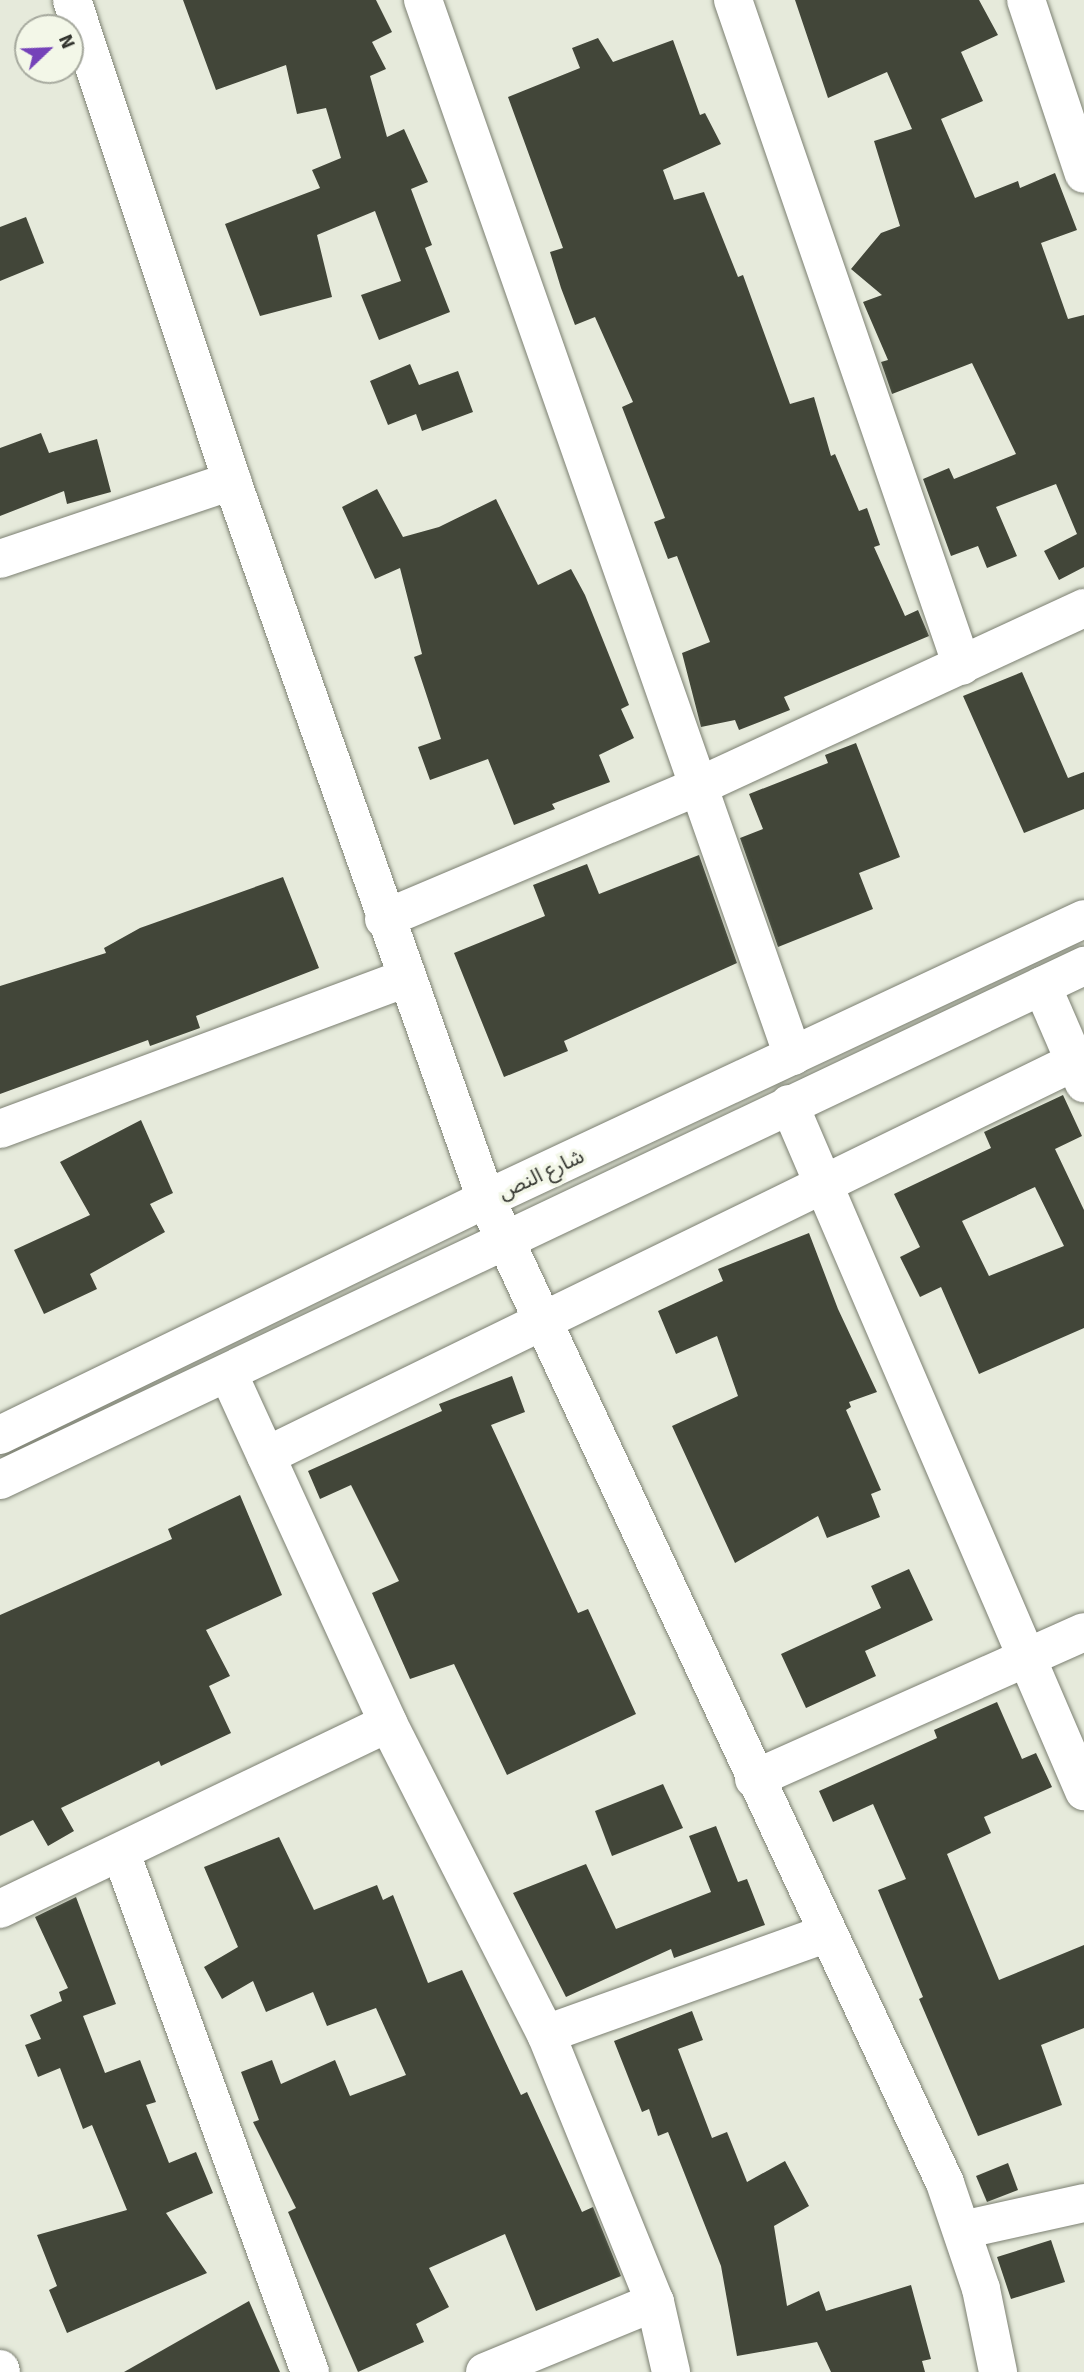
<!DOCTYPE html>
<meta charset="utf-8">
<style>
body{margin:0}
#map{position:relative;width:1084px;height:2372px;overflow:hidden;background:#e6eadb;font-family:Signika,"Noto Sans Arabic",sans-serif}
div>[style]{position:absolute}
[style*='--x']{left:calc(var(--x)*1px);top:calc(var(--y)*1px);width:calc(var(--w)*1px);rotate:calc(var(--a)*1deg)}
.building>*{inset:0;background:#424639}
.roads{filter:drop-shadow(0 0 2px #7c8072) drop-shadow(0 0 2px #7c8072)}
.minor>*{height:38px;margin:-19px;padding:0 19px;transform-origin:19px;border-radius:19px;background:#fff}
.major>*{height:38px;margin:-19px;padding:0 19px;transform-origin:19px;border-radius:19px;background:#fff}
span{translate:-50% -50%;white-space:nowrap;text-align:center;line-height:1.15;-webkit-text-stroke:7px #f3f7e8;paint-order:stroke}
.street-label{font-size:21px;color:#32342e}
.north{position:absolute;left:14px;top:14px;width:70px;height:70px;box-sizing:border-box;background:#f3f7e8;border:2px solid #a6a99e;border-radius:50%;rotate:67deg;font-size:19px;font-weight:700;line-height:28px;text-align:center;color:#32342e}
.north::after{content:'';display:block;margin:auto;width:24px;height:32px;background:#7542b9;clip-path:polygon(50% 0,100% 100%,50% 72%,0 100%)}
</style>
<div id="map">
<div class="building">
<i style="clip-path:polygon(183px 0,376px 0,392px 32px,372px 42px,386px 69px,370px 76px,387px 137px,404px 129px,428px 182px,411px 189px,432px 245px,425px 248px,450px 312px,379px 340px,361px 295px,401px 281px,375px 211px,317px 235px,332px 297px,260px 316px,225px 224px,320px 188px,312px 170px,341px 158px,326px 108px,297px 114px,286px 65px,216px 90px)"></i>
<i style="clip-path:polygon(795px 0,979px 0,998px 35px,961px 52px,983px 101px,941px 119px,975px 198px,1018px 181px,1020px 188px,1055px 173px,1077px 230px,1041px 243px,1068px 319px,1084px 315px,1084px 567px,1059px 580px,1044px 551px,1077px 534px,1056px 484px,996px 507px,1017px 556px,987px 568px,978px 546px,951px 556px,923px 479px,949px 468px,954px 479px,1016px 454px,972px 363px,892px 394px,881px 362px,888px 360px,863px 302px,882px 295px,851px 269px,881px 233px,900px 226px,874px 141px,912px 129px,887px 72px,828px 98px)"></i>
<i style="clip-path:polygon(598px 38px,613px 62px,673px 40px,700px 115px,705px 113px,721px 144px,663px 170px,674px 200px,704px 192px,738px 277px,743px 275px,790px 404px,814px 397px,831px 456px,835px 454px,859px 511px,867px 508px,880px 545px,874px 547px,905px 616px,918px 610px,929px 636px,784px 697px,790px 710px,739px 730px,735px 720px,701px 727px,682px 653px,710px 642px,677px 556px,668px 559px,654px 522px,665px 518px,622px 407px,633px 402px,595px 317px,575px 325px,561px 288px,550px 252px,563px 248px,508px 97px,580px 68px,572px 48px)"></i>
<i style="clip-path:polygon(26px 217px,44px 263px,0 281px,0 227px)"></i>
<i style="clip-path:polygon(410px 364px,419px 385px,458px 371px,473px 412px,422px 431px,416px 414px,388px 425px,370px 381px)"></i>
<i style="clip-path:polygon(41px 433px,49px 453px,97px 439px,111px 492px,67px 504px,64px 491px,0 516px,0 448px)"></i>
<i style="clip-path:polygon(377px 489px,403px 537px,439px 527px,496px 499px,538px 585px,571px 569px,585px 595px,629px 705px,621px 709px,634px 738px,599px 755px,610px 782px,552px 804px,555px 809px,514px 825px,488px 759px,430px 780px,418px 747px,441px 739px,414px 657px,422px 654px,400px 568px,375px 579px,342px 507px)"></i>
<i style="clip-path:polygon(1022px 672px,1068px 778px,1084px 772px,1084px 809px,1024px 833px,963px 696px)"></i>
<i style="clip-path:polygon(856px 743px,900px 857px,859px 873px,873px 909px,778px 947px,740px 838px,763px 829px,749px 794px,828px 763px,825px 755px)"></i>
<i style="clip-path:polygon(699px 855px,737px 963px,564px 1041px,568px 1051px,504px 1077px,454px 953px,545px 916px,533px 885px,587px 864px,599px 894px)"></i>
<i style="clip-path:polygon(283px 877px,319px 968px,196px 1016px,200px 1028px,150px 1046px,148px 1040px,0 1094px,0 986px,106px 953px,104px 948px,140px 928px)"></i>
<i style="clip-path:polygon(evenodd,1063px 1095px,1082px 1136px,1055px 1149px,1084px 1210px,1084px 1328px,979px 1374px,941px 1287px,920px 1297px,900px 1257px,920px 1247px,894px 1194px,991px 1148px,984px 1132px,1063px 1095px,1035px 1187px,1064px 1246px,989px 1276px,962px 1221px,1035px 1187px)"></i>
<i style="clip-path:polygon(141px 1120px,173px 1193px,150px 1204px,165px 1232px,90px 1274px,97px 1289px,44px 1314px,14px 1250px,90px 1215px,60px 1162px)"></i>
<i style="clip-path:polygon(809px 1233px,838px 1309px,877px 1392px,849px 1402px,851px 1407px,846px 1410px,881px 1490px,871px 1494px,880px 1517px,827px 1538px,818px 1516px,735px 1563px,672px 1426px,738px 1396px,717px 1336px,676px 1354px,658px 1311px,723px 1281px,718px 1269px)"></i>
<i style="clip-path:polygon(512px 1376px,525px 1412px,491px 1425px,578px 1613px,588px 1609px,636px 1714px,507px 1775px,454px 1664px,410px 1679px,372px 1593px,399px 1581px,351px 1485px,320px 1499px,308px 1471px,442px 1411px,439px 1404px)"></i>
<i style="clip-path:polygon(240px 1495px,282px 1595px,206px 1630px,230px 1676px,209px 1686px,231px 1733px,161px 1766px,159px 1761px,61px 1808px,74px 1831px,48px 1846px,33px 1820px,0 1836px,0 1615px,172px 1539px,168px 1529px)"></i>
<i style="clip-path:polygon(909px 1569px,933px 1620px,865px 1651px,876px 1676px,806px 1708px,781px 1654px,881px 1608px,871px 1586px)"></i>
<i style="clip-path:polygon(997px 1702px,1022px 1759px,1036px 1753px,1052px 1787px,984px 1817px,991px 1833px,947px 1854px,999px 1980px,1084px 1945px,1084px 2028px,1041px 2045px,1062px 2105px,978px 2136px,919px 1999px,923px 1997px,878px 1890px,906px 1879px,873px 1804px,833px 1822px,819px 1791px,937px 1738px,934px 1730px)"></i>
<i style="clip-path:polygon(663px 1784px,683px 1828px,612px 1856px,595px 1811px)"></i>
<i style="clip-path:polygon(716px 1826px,738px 1882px,747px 1879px,765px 1925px,674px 1958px,671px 1949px,566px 1997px,513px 1893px,586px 1864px,616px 1929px,711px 1892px,689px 1836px)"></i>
<i style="clip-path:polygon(279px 1837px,314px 1910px,377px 1885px,383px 1900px,393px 1895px,428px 1983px,462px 1970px,521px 2095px,527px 2092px,582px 2212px,593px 2207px,621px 2276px,536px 2311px,505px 2234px,429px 2268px,449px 2307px,416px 2324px,424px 2342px,358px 2372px,288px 2212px,296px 2208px,253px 2122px,259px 2120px,241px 2072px,272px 2060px,281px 2084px,335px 2060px,350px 2096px,406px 2075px,376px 2008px,327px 2026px,313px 1992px,266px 2012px,253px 1981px,222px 1999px,204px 1967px,238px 1947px,204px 1867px)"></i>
<i style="clip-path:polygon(76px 1897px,116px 2004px,83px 2016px,105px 2073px,140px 2060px,156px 2102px,146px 2105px,169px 2163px,196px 2152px,213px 2193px,166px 2213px,207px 2273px,67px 2333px,49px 2290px,57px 2286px,37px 2235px,127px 2210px,92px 2125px,83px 2129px,60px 2068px,38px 2077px,25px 2045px,41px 2039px,30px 2015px,62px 2001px,59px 1992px,68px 1988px,35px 1917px)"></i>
<i style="clip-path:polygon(692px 2011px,703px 2040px,678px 2049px,712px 2138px,727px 2132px,747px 2182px,785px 2161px,809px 2206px,774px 2226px,787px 2306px,819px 2291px,826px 2311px,911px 2285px,931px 2359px,922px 2361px,925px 2372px,831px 2372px,817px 2342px,737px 2356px,721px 2266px,668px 2132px,658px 2136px,649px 2109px,642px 2112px,614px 2041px)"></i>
<i style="clip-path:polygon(1008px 2163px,1018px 2190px,987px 2202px,976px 2176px)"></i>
<i style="clip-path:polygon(1051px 2240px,1065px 2282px,1011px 2299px,997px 2257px)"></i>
<i style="clip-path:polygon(249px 2301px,280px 2372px,124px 2372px)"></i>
</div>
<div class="roads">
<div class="minor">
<i style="--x:72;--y:0;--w:507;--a:71.6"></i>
<i style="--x:232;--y:481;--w:762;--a:70.52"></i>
<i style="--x:486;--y:1199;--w:1086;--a:64.99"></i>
<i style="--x:945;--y:2183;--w:112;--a:71.2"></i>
<i style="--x:981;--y:2289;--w:85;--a:78.4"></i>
<i style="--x:423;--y:0;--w:1119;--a:70.69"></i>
<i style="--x:733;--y:0;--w:704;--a:71.02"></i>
<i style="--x:1026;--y:0;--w:183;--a:71.6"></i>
<i style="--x:0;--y:559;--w:245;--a:-18.6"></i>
<i style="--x:384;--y:919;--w:344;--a:-22.9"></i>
<i style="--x:701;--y:785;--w:422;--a:-24.8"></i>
<i style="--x:1042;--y:986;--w:106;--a:66.6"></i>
<i style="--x:789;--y:1104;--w:748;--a:66.76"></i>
<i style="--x:0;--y:1129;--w:433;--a:-20.4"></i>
<i style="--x:228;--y:1373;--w:385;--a:65.4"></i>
<i style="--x:388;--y:1723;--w:349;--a:63.1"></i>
<i style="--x:546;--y:2034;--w:289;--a:67.9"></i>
<i style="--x:655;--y:2302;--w:72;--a:77.1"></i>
<i style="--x:266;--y:1456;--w:910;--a:-26"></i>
<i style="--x:754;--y:1779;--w:361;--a:-24"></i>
<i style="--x:121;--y:1853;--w:552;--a:69.99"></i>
<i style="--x:0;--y:1909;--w:430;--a:-25.6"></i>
<i style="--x:546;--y:2034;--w:297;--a:-19.7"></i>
<i style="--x:962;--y:2230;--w:125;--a:-12.5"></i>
<i style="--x:0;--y:2369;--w:3;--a:72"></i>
<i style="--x:485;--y:2372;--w:184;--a:-22.4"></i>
</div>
<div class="major">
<i style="--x:0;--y:1435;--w:540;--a:-25.9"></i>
<i style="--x:486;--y:1199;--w:660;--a:-25.09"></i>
<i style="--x:0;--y:1480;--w:1200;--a:-25.37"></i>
</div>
</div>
<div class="street-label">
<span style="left:541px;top:1174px;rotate:-25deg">شارع النص</span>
</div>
<div class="north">N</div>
</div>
